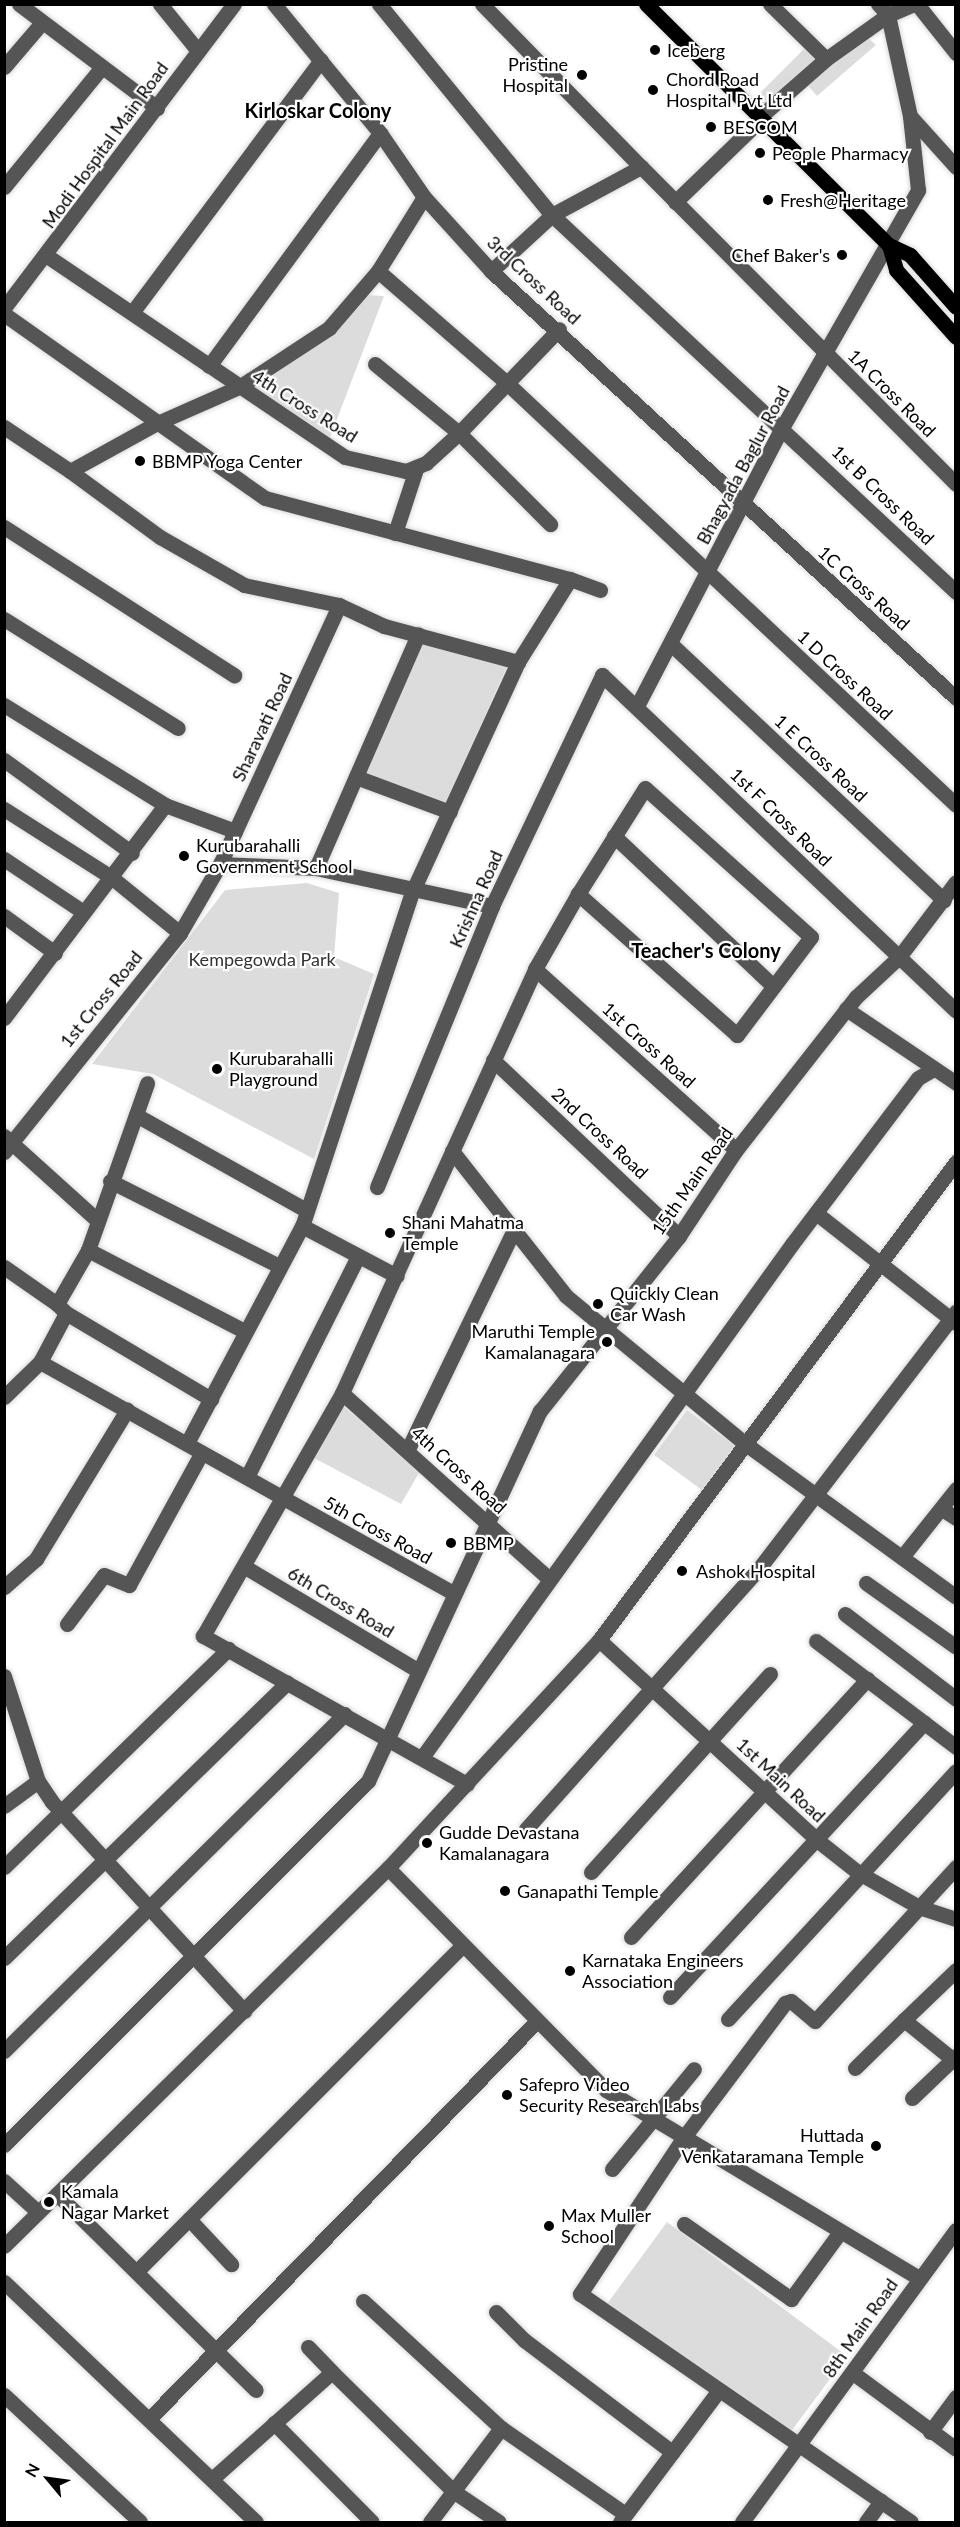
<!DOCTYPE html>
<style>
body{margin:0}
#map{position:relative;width:960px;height:2527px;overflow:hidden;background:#fff;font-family:Lato,sans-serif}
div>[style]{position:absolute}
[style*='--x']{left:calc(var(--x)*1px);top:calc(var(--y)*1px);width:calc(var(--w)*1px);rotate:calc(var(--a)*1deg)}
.green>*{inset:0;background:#dcdcdc}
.roads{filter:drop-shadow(0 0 2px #dbdbdb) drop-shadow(0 0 2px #dbdbdb)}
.minor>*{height:15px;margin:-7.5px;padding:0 7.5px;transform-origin:7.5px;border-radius:7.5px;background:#555}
.major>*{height:15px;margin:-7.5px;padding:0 7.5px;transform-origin:7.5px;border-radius:7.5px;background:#000}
.dots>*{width:16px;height:16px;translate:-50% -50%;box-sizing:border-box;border:3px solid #fff;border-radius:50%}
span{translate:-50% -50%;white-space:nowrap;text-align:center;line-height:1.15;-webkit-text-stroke:4.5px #fff;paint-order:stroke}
.poi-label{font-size:18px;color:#000}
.left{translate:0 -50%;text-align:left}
.right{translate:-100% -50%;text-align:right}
.street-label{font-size:18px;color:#000}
.park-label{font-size:18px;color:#333}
.neighbourhood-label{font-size:20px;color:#000;font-weight:700}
.frame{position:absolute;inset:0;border:6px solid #000;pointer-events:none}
.north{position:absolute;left:18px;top:2449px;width:60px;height:60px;-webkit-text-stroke:4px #fff;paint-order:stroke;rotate:299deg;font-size:16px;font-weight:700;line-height:24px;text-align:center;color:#000}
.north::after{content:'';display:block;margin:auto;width:21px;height:27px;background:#000;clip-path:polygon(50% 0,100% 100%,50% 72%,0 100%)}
</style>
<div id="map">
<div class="green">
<i style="clip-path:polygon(868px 38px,876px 45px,817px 96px,805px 82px)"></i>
<i style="clip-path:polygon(806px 47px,820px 59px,764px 105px,756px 97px)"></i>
<i style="clip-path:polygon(366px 295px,384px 296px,329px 440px,249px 386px)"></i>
<i style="clip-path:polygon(421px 638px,508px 664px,443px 808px,361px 777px)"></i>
<i style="clip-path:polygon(307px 883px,339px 893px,334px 957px,374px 974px,314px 1159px,153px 1074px,92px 1064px,225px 890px)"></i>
<i style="clip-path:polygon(343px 1406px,420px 1471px,401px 1504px,314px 1458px)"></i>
<i style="clip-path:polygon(687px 1410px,735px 1446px,702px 1490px,654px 1455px)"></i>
<i style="clip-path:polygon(667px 2222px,847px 2356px,787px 2437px,607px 2304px)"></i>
</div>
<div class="roads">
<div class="minor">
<i style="--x:19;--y:4;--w:173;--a:37"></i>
<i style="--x:160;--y:4;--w:60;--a:51"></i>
<i style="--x:274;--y:4;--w:167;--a:50.6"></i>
<i style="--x:380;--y:133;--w:78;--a:55.5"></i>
<i style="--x:424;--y:197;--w:100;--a:47.8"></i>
<i style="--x:491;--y:271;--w:631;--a:42.56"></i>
<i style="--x:379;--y:4;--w:273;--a:50.7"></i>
<i style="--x:552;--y:215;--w:83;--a:137.4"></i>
<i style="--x:482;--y:4;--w:228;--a:45.7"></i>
<i style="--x:770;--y:4;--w:78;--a:44.5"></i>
<i style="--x:917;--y:4;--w:63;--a:51.5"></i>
<i style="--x:4;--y:67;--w:55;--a:-49.4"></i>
<i style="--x:762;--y:115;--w:85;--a:-41.2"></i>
<i style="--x:826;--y:59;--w:76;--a:-35.4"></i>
<i style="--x:888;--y:15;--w:28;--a:-23"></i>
<i style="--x:910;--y:116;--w:69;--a:48"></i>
<i style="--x:4;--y:187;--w:154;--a:-50.8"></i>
<i style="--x:424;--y:197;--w:87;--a:121.9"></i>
<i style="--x:378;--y:271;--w:174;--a:41"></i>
<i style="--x:509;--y:385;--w:613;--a:43.22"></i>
<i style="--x:675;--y:202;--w:122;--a:-44"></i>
<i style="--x:47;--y:256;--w:359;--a:34"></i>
<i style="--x:345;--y:457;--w:63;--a:12.9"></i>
<i style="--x:406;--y:471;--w:22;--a:-22"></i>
<i style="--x:426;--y:463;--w:45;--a:-42.3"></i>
<i style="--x:459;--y:433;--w:144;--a:-46.1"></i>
<i style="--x:4;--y:308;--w:381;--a:-52.9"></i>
<i style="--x:134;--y:310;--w:312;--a:-53.2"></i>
<i style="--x:4;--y:314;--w:319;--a:35.2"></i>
<i style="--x:265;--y:498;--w:316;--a:14.9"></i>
<i style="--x:570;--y:579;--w:98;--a:122.1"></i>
<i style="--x:518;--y:662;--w:253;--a:114.7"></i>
<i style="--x:412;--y:892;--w:352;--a:108.2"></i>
<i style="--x:302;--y:1226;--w:246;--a:117.9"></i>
<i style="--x:375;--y:364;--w:109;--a:39.4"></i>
<i style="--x:459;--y:433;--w:129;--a:45"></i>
<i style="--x:209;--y:366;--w:289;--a:-53.7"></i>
<i style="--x:4;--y:427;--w:79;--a:33.7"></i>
<i style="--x:70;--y:471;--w:97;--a:-28.9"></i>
<i style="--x:155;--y:424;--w:92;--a:-23.8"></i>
<i style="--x:239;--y:387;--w:108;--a:-33.2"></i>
<i style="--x:329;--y:328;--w:75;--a:-49.3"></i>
<i style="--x:70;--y:471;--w:112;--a:36.3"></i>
<i style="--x:160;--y:537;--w:97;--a:29.7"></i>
<i style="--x:244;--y:585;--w:97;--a:11.9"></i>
<i style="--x:339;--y:605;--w:50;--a:25"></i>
<i style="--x:384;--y:626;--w:139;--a:15"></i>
<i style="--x:956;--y:484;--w:447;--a:-134.8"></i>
<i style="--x:641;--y:167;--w:101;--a:151.7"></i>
<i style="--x:552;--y:215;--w:553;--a:43.02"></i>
<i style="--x:4;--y:527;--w:274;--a:32.8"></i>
<i style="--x:395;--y:533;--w:67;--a:-71.8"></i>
<i style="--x:570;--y:579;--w:32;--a:20"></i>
<i style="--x:4;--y:619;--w:205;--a:32.1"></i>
<i style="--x:672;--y:645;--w:373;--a:43.2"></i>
<i style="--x:4;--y:705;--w:190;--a:31.8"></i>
<i style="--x:165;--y:805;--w:75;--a:20.4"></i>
<i style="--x:637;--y:706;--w:316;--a:-62.5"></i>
<i style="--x:783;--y:426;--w:272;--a:-60.2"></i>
<i style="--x:918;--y:190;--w:74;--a:-96.2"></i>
<i style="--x:910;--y:116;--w:103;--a:-102.3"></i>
<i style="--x:888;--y:15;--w:15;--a:-132"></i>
<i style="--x:4;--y:760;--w:158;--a:36"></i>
<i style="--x:356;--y:777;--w:100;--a:20.4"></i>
<i style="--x:4;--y:809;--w:127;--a:32.4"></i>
<i style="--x:111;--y:877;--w:89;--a:39.1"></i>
<i style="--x:614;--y:836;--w:219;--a:43.3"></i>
<i style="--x:4;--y:859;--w:94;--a:33.7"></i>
<i style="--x:220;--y:864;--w:96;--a:2.4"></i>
<i style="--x:316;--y:868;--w:180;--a:12.2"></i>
<i style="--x:316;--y:868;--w:255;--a:-66.4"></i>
<i style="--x:4;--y:916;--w:63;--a:36"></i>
<i style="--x:535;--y:969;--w:270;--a:42"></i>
<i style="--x:846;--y:1009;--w:133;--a:33.9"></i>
<i style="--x:4;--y:1018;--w:267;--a:-52.9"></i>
<i style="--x:493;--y:1060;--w:256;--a:43.4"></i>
<i style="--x:136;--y:1115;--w:195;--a:29.2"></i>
<i style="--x:4;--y:1136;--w:124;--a:42.1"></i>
<i style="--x:452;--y:1151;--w:184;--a:51.8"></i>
<i style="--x:566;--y:1296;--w:234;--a:39.5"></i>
<i style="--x:747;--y:1445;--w:258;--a:36"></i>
<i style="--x:4;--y:1152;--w:281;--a:-51.2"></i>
<i style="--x:180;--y:933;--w:80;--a:-59.9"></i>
<i style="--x:220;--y:864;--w:285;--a:-65.3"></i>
<i style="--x:110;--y:1181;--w:189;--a:26.7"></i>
<i style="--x:377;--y:1187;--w:304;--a:-67.7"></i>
<i style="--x:492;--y:906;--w:256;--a:-64.5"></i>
<i style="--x:602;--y:675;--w:488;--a:43.5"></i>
<i style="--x:816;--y:1213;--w:178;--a:38.2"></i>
<i style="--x:302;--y:1226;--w:107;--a:27.8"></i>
<i style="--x:88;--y:1250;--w:176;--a:27.4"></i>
<i style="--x:4;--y:1267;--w:65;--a:34.9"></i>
<i style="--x:66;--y:1313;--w:169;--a:30.7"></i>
<i style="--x:40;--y:1362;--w:55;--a:-62"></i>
<i style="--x:66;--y:1313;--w:13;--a:-135"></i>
<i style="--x:57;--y:1304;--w:62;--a:-60.1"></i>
<i style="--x:88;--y:1250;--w:177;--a:-70.5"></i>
<i style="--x:342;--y:1393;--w:275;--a:41.9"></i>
<i style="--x:4;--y:1397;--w:50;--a:-44.2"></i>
<i style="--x:40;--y:1362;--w:473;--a:29.2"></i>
<i style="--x:408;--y:1449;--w:246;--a:-64.2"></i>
<i style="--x:247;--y:1477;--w:245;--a:-63.3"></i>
<i style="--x:942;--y:1509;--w:17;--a:33"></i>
<i style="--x:902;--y:1557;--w:87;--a:-51.5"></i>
<i style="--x:245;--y:1567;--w:200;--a:30.9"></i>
<i style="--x:866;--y:1583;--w:110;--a:35.4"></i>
<i style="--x:4;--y:1587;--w:43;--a:-41.2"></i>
<i style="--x:36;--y:1559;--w:175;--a:-58.6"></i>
<i style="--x:845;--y:1614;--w:140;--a:37.4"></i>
<i style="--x:67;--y:1624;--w:61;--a:-52.9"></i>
<i style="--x:104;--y:1575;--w:27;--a:22"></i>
<i style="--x:129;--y:1585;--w:149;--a:-61.2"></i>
<i style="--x:599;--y:1640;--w:296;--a:42.5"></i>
<i style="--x:817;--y:1840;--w:53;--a:38.2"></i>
<i style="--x:859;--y:1873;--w:69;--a:29.5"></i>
<i style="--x:919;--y:1907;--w:39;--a:18"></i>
<i style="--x:816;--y:1641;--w:176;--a:37.1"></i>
<i style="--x:4;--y:1676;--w:110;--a:72.1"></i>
<i style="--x:38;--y:1781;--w:25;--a:56"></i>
<i style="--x:52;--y:1802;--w:284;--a:47.4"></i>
<i style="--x:423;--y:1756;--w:631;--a:-54.22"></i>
<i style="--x:792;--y:1244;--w:208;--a:-52.8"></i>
<i style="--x:918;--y:1078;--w:16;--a:-30"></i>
<i style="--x:467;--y:1784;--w:303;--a:-150.7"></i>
<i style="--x:203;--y:1636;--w:280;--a:-60.2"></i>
<i style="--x:342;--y:1393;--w:466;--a:-65.5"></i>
<i style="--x:535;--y:969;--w:86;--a:-60.2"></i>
<i style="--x:578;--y:894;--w:125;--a:-57.7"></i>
<i style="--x:645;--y:788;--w:223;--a:41.9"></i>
<i style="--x:811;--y:937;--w:123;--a:127.1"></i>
<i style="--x:737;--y:1035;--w:213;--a:-138.4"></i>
<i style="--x:4;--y:1806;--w:42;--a:-36.3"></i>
<i style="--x:526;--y:1829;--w:346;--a:-48.2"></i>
<i style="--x:757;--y:1571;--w:327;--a:-52.5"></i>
<i style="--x:4;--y:1867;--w:313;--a:-44.2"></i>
<i style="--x:388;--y:1868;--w:311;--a:45.5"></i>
<i style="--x:606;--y:2090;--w:365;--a:31"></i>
<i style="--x:591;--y:1872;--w:267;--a:-47.9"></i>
<i style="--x:631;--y:1937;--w:350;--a:-47.5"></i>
<i style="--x:4;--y:1958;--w:395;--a:-44.2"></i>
<i style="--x:956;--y:1970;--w:72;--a:136.1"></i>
<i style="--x:904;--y:2020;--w:67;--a:38.9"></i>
<i style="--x:670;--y:1997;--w:374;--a:-47.2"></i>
<i style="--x:728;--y:2019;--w:337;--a:-47.4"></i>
<i style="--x:4;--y:2051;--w:479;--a:-44.7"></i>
<i style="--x:855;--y:2068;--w:69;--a:-44.4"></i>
<i style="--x:912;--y:2098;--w:61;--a:-43.7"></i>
<i style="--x:4;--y:2145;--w:515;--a:-45"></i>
<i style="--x:368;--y:1781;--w:408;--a:-65.1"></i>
<i style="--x:540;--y:1411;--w:223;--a:-51.5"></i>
<i style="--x:679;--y:1236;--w:103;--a:-56.5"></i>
<i style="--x:736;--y:1150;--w:194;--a:-51.9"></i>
<i style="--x:856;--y:997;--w:59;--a:-42.9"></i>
<i style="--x:899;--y:957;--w:94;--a:-52.8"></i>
<i style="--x:612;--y:2169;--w:129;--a:-50.6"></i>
<i style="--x:4;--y:2181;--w:46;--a:42.4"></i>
<i style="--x:57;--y:2194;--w:279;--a:44.6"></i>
<i style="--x:189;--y:2219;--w:62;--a:47"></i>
<i style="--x:684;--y:2224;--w:131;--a:35"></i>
<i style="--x:791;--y:2299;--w:83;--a:-53.8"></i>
<i style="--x:4;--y:2246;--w:539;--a:-44.55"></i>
<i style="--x:388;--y:1868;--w:311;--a:-47.2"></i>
<i style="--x:599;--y:1640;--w:597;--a:-53.25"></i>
<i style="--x:137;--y:2271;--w:458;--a:-45"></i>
<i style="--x:4;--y:2282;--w:348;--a:43.6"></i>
<i style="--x:363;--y:2301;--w:188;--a:42.6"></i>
<i style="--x:501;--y:2428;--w:151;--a:34.7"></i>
<i style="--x:496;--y:2312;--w:40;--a:45"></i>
<i style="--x:524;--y:2340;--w:186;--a:37.1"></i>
<i style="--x:308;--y:2347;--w:35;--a:46"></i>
<i style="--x:853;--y:2373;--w:128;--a:36.4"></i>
<i style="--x:4;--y:2395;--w:186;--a:43"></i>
<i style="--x:150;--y:2418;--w:553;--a:-45.73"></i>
<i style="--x:274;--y:2423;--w:139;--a:45.3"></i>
<i style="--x:930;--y:2432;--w:44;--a:-53.4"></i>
<i style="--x:213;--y:2478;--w:159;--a:-41.7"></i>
<i style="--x:332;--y:2372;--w:170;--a:44.5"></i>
<i style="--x:453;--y:2491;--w:55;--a:34"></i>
<i style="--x:430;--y:2522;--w:118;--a:-52.9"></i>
<i style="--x:620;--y:2522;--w:161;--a:-53.1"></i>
<i style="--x:742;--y:2522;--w:362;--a:-53.8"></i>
<i style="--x:866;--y:2522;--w:26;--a:-54"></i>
<i style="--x:911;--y:2522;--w:402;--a:-145.4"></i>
<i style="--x:580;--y:2294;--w:188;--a:-56.5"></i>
<i style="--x:684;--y:2137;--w:168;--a:-53"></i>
<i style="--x:785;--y:2003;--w:6;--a:-18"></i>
<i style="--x:791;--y:2001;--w:31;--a:40"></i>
<i style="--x:815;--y:2021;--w:209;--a:-47.5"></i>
</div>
<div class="major">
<i style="--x:646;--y:4;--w:342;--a:44.8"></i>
<i style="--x:889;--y:245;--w:23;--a:25"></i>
<i style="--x:910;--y:255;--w:69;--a:48.5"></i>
<i style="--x:889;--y:245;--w:26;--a:74"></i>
<i style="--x:896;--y:270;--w:90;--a:48.2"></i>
</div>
</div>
<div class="dots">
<i style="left:655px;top:50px;background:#000"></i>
<i style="left:582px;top:75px;background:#000"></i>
<i style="left:653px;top:90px;background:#000"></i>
<i style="left:711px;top:127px;background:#000"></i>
<i style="left:760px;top:153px;background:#000"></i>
<i style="left:768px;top:200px;background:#000"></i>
<i style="left:842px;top:255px;background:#000"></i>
<i style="left:140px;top:461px;background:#000"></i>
<i style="left:184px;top:856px;background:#000"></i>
<i style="left:217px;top:1069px;background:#000"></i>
<i style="left:390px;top:1233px;background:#000"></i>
<i style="left:598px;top:1304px;background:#000"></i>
<i style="left:607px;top:1342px;background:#000"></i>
<i style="left:451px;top:1543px;background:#000"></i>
<i style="left:682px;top:1571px;background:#000"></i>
<i style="left:427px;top:1843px;background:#000"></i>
<i style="left:505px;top:1891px;background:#000"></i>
<i style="left:570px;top:1971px;background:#000"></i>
<i style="left:507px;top:2095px;background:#000"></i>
<i style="left:876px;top:2146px;background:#000"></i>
<i style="left:49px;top:2202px;background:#000"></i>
<i style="left:549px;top:2226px;background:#000"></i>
</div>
<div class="poi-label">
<span class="left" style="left:667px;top:50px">Iceberg</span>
<span class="right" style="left:568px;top:75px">Pristine<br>Hospital</span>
<span class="left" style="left:666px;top:90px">Chord Road<br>Hospital Pvt Ltd</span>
<span class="left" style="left:723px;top:127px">BESCOM</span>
<span class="left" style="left:772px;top:153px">People Pharmacy</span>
<span class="left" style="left:780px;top:200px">Fresh@Heritage</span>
<span class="right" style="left:830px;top:255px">Chef Baker's</span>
<span class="left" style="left:152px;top:461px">BBMP Yoga Center</span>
<span class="left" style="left:196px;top:856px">Kurubarahalli<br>Government School</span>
<span class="left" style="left:229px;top:1069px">Kurubarahalli<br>Playground</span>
<span class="left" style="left:402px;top:1233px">Shani Mahatma<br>Temple</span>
<span class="left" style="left:610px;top:1304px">Quickly Clean<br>Car Wash</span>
<span class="right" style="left:595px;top:1342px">Maruthi Temple<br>Kamalanagara</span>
<span class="left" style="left:463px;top:1543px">BBMP</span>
<span class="left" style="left:696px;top:1571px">Ashok Hospital</span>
<span class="left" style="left:439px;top:1843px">Gudde Devastana<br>Kamalanagara</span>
<span class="left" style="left:517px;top:1891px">Ganapathi Temple</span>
<span class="left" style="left:582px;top:1971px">Karnataka Engineers<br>Association</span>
<span class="left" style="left:519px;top:2095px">Safepro Video<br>Security Research Labs</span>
<span class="right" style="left:864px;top:2146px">Huttada<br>Venkataramana Temple</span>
<span class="left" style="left:61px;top:2202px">Kamala<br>Nagar Market</span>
<span class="left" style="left:561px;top:2226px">Max Muller<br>School</span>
</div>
<div class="street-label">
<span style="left:105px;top:145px;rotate:-54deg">Modi Hospital Main Road</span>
<span style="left:534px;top:280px;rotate:43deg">3rd Cross Road</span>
<span style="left:892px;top:393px;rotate:45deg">1A Cross Road</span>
<span style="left:305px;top:406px;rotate:32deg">4th Cross Road</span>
<span style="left:743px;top:465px;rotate:-62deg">Bhagyada Baglur Road</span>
<span style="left:883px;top:495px;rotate:44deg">1st B Cross Road</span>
<span style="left:864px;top:588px;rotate:42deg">1C Cross Road</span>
<span style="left:845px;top:675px;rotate:43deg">1 D Cross Road</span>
<span style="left:262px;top:727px;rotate:-65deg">Sharavati Road</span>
<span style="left:821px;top:758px;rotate:43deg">1 E Cross Road</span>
<span style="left:781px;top:817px;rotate:44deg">1st F Cross Road</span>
<span style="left:476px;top:899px;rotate:-66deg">Krishna Road</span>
<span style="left:101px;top:999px;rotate:-51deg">1st Cross Road</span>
<span style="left:649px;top:1045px;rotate:42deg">1st Cross Road</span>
<span style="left:600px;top:1133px;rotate:43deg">2nd Cross Road</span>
<span style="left:692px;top:1181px;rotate:-55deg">15th Main Road</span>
<span style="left:459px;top:1470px;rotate:42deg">4th Cross Road</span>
<span style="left:378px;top:1530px;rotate:29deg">5th Cross Road</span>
<span style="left:341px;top:1602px;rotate:31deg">6th Cross Road</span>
<span style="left:781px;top:1780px;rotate:43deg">1st Main Road</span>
<span style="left:860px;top:2328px;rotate:-55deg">8th Main Road</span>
</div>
<div class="park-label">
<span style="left:262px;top:959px">Kempegowda Park</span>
</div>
<div class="neighbourhood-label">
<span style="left:318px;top:110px">Kirloskar Colony</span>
<span style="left:706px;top:950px">Teacher's Colony</span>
</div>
<div class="frame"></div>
<div class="north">N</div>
</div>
